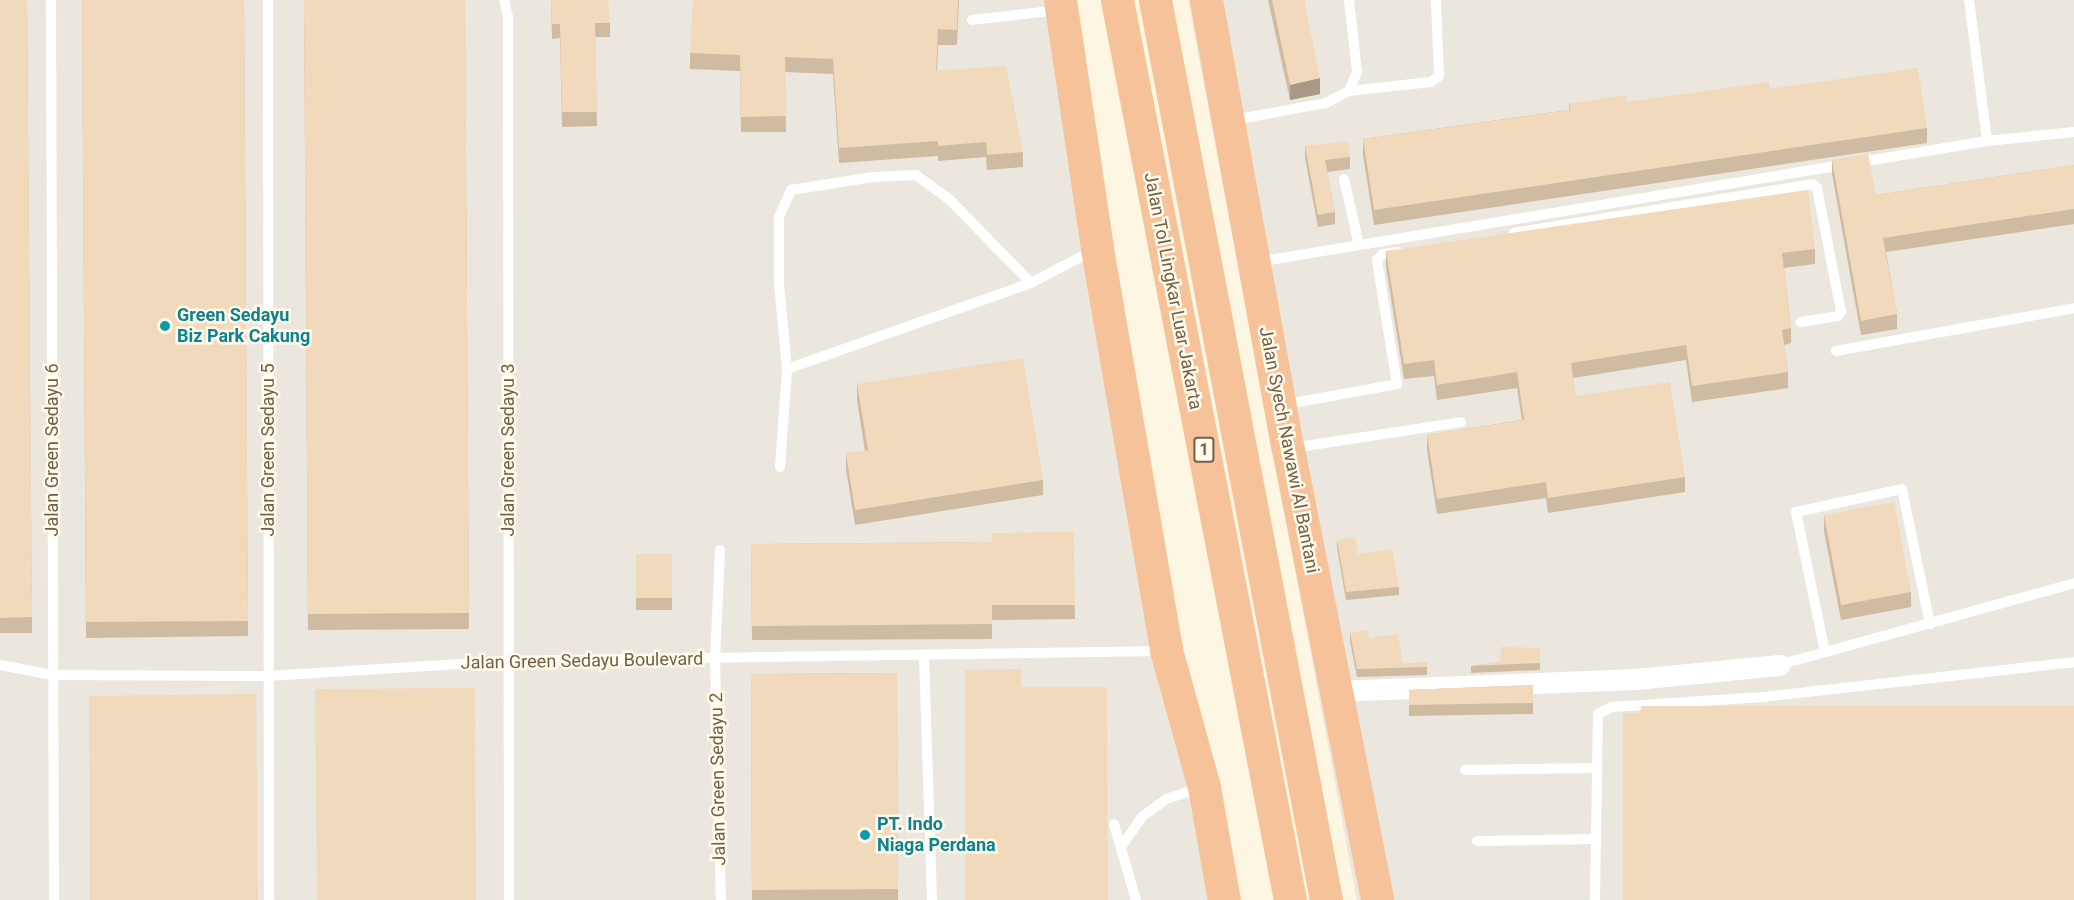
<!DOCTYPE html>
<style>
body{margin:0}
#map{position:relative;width:2074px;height:900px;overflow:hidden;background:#fcf6e3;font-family:Roboto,sans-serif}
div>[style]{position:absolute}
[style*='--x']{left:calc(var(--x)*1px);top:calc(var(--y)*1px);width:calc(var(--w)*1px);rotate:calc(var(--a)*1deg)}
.industrial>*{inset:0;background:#ebe6de}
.lane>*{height:10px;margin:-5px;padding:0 5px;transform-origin:5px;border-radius:5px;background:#fff}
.street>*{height:21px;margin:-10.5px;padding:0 10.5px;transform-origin:10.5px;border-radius:10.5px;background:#fff}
.highway>*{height:33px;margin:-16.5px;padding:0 16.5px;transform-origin:16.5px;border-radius:16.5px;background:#f5c29a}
.wall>*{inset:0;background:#cfbba1}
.shaded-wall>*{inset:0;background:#a99883}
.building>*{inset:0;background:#f1d9bb}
.dots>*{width:16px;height:16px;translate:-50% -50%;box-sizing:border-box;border:3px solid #fffae9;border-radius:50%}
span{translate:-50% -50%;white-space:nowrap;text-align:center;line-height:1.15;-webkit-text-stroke:5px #fffae9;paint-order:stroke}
.shield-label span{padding:2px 4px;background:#fffae9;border:2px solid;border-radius:4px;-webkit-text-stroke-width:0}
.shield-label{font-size:16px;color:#735f49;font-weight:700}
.street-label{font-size:18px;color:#735f49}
.culture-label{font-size:18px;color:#0d838f;font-weight:700}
.left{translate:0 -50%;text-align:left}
</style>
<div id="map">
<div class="industrial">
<i style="clip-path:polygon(0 0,1057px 0,1220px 900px,0 900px)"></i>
<i style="clip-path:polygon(1188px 0,2074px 0,2074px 900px,1357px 900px)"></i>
</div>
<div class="lane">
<i style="--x:51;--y:0;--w:900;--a:89.81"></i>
<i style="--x:268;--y:0;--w:900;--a:89.94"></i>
<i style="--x:504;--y:0;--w:17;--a:77"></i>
<i style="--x:508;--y:17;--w:883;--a:89.94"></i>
<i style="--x:1969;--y:0;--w:142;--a:82.7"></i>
<i style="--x:1987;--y:141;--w:87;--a:-5.9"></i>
<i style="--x:972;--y:20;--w:88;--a:-6.6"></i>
<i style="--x:1349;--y:91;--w:82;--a:-6.3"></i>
<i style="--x:1431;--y:82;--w:10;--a:-37"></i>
<i style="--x:1439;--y:76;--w:76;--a:-92.3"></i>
<i style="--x:1233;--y:120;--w:95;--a:-10.4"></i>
<i style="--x:1326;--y:103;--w:26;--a:-28"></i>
<i style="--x:1349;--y:91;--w:21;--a:-67"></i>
<i style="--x:1357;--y:72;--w:72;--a:-96.3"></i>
<i style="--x:1344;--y:179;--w:68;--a:77.2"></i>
<i style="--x:1514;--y:233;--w:303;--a:-9.3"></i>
<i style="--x:1813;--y:184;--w:6;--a:45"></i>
<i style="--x:1817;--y:188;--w:126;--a:79"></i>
<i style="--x:1841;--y:312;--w:5;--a:127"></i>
<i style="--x:1838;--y:316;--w:38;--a:171"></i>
<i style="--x:1257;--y:262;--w:740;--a:-9.41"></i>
<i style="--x:1836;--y:351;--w:242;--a:-10.2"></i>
<i style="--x:787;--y:369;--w:84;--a:-95.4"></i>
<i style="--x:779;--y:285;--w:68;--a:-90"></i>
<i style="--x:779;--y:217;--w:30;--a:-66"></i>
<i style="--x:791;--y:190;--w:83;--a:-9"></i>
<i style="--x:873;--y:177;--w:43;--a:-2.7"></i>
<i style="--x:916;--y:175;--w:41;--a:36"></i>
<i style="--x:949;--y:199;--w:117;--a:45.7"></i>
<i style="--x:1282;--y:405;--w:117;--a:-10.3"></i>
<i style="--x:1397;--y:384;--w:126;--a:-99.2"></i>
<i style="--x:1377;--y:260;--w:8;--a:-45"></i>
<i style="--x:1383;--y:254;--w:15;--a:-8"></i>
<i style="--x:1292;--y:448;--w:171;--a:-8.7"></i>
<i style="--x:780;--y:467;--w:98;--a:-85.9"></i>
<i style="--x:787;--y:369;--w:259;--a:-19.4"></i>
<i style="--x:1031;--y:283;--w:69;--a:-27.7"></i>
<i style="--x:720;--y:550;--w:109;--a:92.6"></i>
<i style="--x:715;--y:659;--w:241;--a:88.6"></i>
<i style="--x:1825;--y:652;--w:143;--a:-101.7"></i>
<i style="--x:1796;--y:512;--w:108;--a:-12.2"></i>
<i style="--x:1902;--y:489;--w:138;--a:78.3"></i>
<i style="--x:924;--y:657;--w:243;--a:88.1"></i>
<i style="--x:0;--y:665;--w:53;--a:10.9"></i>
<i style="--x:52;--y:675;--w:216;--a:0.3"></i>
<i style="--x:268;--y:676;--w:240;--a:-3.6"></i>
<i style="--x:508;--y:661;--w:654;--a:-0.88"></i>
<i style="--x:1779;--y:665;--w:306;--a:-15.5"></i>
<i style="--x:1465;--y:770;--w:132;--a:-0.9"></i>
<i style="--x:1597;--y:768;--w:54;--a:-88.9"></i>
<i style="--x:1598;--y:714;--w:16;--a:-27"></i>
<i style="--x:1612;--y:707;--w:151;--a:-3.8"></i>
<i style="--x:1763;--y:697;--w:313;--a:-6.4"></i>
<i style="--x:1114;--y:824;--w:79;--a:73.9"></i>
<i style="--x:1477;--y:841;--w:119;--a:-1"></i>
<i style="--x:1121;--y:847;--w:38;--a:-55"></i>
<i style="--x:1143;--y:816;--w:29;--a:-36"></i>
<i style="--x:1166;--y:799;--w:38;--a:-18"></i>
<i style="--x:1595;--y:900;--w:132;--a:-89.1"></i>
</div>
<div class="street">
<i style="--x:1336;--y:691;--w:300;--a:-2.3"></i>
<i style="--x:1636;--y:679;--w:144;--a:-5.6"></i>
</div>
<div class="highway">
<i style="--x:1060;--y:0;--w:252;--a:81.5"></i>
<i style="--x:1097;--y:249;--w:407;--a:80.2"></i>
<i style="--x:1166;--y:650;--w:142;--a:74.5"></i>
<i style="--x:1204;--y:787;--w:115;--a:80"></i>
<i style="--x:1117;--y:0;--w:916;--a:79.12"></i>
<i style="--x:1155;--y:0;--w:916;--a:79.24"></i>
<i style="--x:1206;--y:0;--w:456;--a:79.7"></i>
<i style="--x:1288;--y:449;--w:460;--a:78.8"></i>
</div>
<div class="wall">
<i style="clip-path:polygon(0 0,27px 0,32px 633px,0 633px)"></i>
<i style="clip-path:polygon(82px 0,244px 0,248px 636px,86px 638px)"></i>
<i style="clip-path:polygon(304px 0,465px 0,469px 629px,308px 630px)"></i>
<i style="clip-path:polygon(551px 0,610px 23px,610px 37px,595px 37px,597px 126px,562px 127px,560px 38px,552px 39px)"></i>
<i style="clip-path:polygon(959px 0,957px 45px,938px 45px,937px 71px,1023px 152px,1023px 167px,987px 170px,986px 157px,938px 161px,938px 156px,839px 163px,833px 74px,785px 72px,786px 132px,741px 132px,740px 71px,690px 69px,690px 53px)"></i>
<i style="clip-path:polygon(1268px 0,1304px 0,1320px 94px,1290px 100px)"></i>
<i style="clip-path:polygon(1770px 89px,1927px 128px,1927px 143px,1374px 225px,1363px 155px,1363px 139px,1569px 110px,1569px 104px,1627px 102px)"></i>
<i style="clip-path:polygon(1305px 146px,1350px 157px,1350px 169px,1327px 172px,1335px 212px,1335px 224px,1318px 227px,1305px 158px)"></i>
<i style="clip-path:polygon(1832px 160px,1876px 195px,2074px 165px,2074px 224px,1886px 252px,1897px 314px,1897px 329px,1861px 335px,1832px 174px)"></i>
<i style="clip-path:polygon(1815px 249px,1815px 264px,1784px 268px,1791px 328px,1791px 343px,1784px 345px,1788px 372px,1788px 388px,1692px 402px,1686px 360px,1573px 378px,1576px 396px,1685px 477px,1685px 492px,1548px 513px,1546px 498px,1437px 514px,1427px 450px,1427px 435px,1522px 420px,1517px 388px,1437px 400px,1434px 376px,1404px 379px,1386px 267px,1386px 251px)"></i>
<i style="clip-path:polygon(857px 384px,1043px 480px,1043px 495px,855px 525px,846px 469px,846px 454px,865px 451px,857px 400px)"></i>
<i style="clip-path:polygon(1824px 515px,1911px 592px,1911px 607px,1841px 620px,1824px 531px)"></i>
<i style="clip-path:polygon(1073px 532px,1075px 619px,992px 620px,992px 639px,752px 640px,751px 544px,992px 542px)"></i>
<i style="clip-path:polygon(1337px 540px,1358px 554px,1399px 587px,1399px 595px,1346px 600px,1337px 548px)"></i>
<i style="clip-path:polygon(636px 554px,672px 554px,672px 610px,636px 610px)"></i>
<i style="clip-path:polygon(1350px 633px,1369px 638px,1403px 664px,1427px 662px,1427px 675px,1357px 677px,1350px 641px)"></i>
<i style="clip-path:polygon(1540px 648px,1540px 670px,1471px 673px,1471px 666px,1500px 662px)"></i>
<i style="clip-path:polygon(897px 673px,898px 900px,752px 900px,751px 674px)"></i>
<i style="clip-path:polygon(1533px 685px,1533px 714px,1409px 716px,1409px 690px)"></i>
</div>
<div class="shaded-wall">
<i style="clip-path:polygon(1320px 78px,1320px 94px,1290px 100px,1290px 85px)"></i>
</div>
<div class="building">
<i style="clip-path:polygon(0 0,27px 0,32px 617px,0 618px)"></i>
<i style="clip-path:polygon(82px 0,244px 0,248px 621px,86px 622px)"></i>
<i style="clip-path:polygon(304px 0,465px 0,469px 613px,308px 614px)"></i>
<i style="clip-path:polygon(551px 0,608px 0,610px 23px,595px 23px,597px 112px,562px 112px,560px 24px,552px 24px)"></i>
<i style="clip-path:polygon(693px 0,958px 0,957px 30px,938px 29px,936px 71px,1006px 66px,1023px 152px,987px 155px,986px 142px,938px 146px,938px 141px,839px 148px,833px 59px,785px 57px,786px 116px,741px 117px,740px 55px,690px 53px)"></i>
<i style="clip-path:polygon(1272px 0,1304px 0,1320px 78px,1290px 85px)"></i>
<i style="clip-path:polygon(1918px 68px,1927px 128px,1374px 210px,1363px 139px,1570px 110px,1569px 104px,1626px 95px,1627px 102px,1769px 82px,1770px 89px)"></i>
<i style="clip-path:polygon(1348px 141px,1350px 157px,1325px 160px,1335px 212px,1318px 215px,1305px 146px)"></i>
<i style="clip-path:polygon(1868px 154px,1876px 195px,2074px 165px,2074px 209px,1883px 238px,1897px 314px,1861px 321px,1832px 160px)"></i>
<i style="clip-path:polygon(1808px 190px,1815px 249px,1782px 253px,1791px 328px,1782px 330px,1788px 372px,1692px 386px,1686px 345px,1571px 363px,1576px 396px,1670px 382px,1685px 477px,1548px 498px,1546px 482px,1437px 499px,1427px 435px,1524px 420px,1517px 372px,1437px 385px,1434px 360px,1404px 364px,1386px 251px)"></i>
<i style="clip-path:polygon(1023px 358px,1043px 480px,855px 510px,846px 454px,868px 450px,857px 384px)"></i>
<i style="clip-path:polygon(1894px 502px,1911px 592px,1841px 605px,1824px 515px)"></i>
<i style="clip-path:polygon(1073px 532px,1075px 605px,992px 605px,992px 624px,752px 626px,751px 544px,992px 542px,992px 533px)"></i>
<i style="clip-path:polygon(1355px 537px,1358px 554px,1392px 549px,1399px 587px,1346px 592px,1337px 540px)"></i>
<i style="clip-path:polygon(636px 554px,672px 554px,672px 598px,636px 598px)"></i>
<i style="clip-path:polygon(1368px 630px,1369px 638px,1398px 634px,1403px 664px,1427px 662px,1427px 667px,1357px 669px,1350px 633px)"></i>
<i style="clip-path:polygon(1501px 647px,1540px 648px,1540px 663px,1471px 666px,1500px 662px)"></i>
<i style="clip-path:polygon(1021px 669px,1021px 687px,1107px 687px,1108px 900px,965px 900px,965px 670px)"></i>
<i style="clip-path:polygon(897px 673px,898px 889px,752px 890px,751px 674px)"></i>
<i style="clip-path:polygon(1533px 685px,1533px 703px,1409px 705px,1409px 690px)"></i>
<i style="clip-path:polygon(475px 688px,476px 900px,317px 900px,315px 689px)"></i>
<i style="clip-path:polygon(256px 694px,258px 900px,90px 900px,89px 696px)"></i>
<i style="clip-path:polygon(1641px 706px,2074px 706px,2074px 900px,1623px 900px,1623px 713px,1640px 713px)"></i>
</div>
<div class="dots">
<i style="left:165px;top:326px;background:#0f9aa8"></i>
<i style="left:865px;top:835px;background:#0f9aa8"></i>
</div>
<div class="shield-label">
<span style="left:1204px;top:450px">1</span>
</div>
<div class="street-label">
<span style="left:1173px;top:291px;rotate:79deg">Jalan Tol Lingkar Luar Jakarta</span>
<span style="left:52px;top:450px;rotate:-90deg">Jalan Green Sedayu 6</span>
<span style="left:268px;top:450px;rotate:-90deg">Jalan Green Sedayu 5</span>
<span style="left:508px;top:450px;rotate:-90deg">Jalan Green Sedayu 3</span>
<span style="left:1289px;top:450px;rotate:79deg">Jalan Syech Nawawi Al Bantani</span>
<span style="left:582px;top:661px;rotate:-1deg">Jalan Green Sedayu Boulevard</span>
<span style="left:718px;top:779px;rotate:-91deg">Jalan Green Sedayu 2</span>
</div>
<div class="culture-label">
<span class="left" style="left:177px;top:326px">Green Sedayu<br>Biz Park Cakung</span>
<span class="left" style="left:877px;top:835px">PT. Indo<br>Niaga Perdana</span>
</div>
</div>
